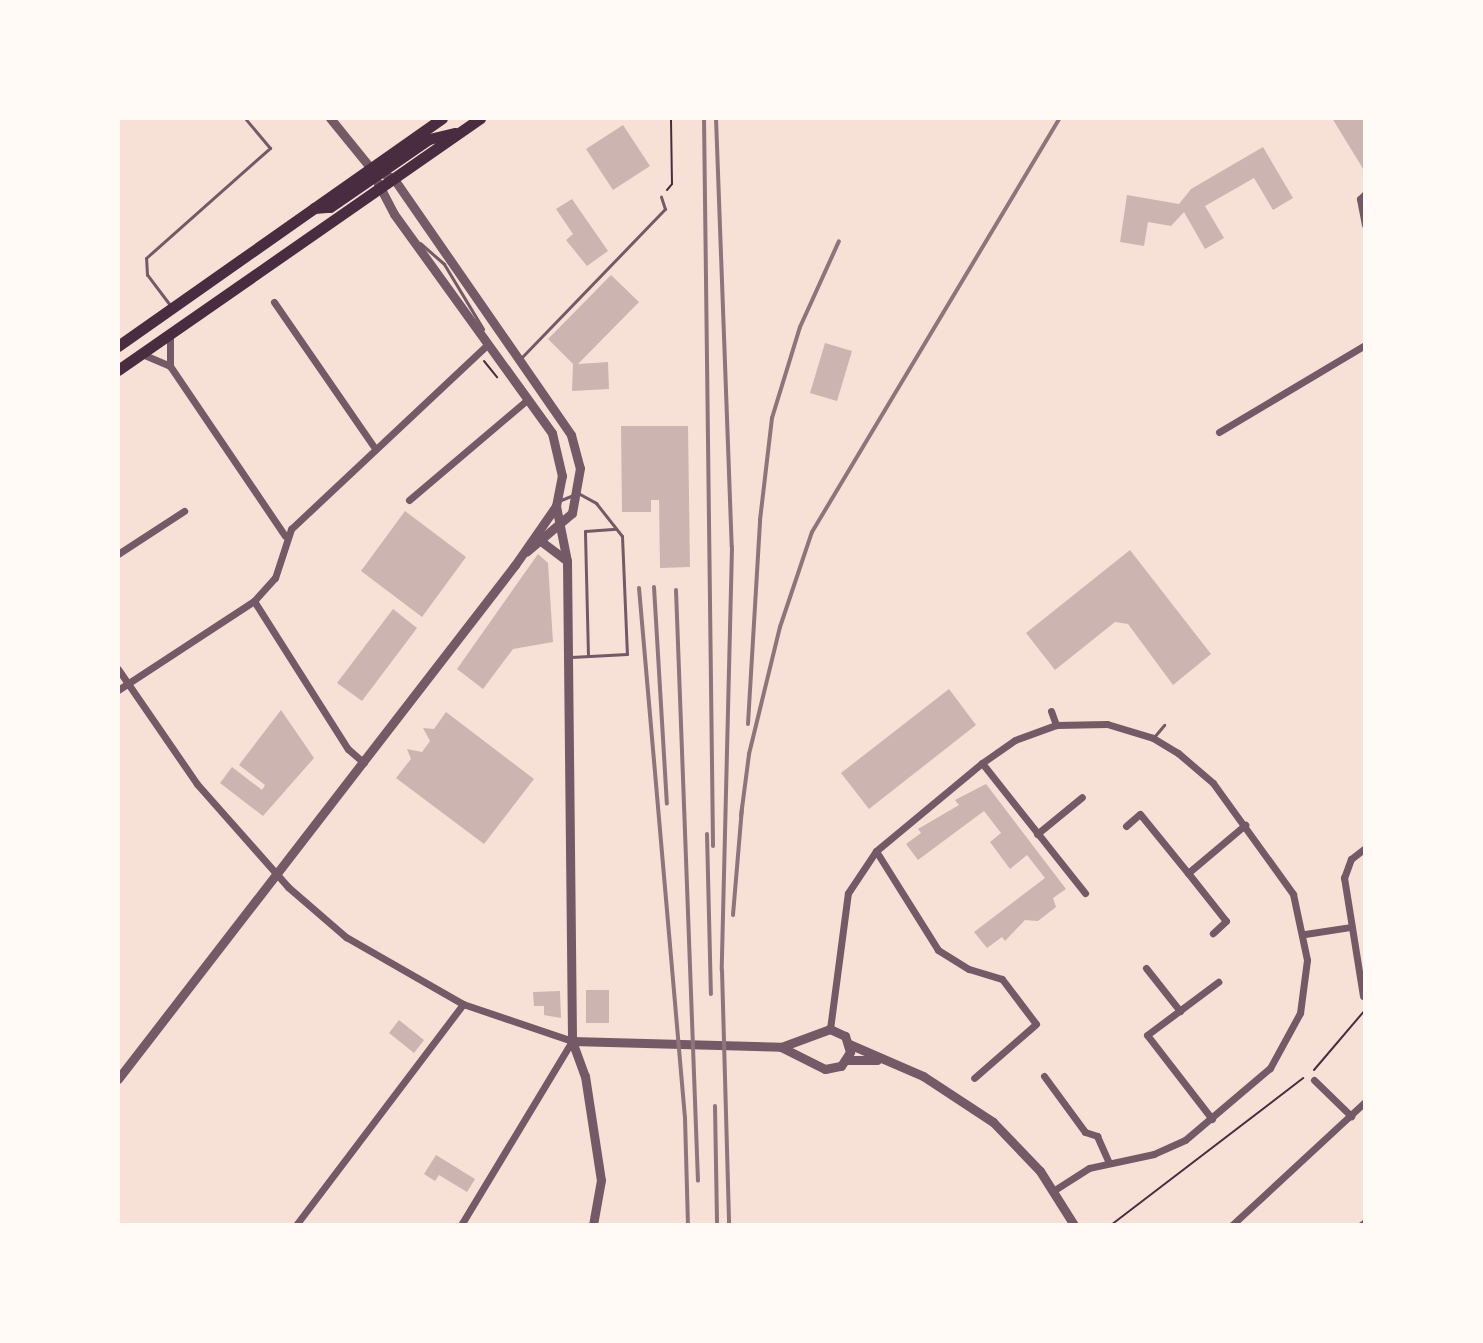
<!DOCTYPE html>
<style>
body{margin:0}
#map{position:relative;width:1483px;height:1343px;overflow:hidden;background:#f7e1d7;font-family:Commissioner,sans-serif}
div>[style]{position:absolute}
[style*='--x']{left:calc(var(--x)*1px);top:calc(var(--y)*1px);width:calc(var(--w)*1px);rotate:calc(var(--a)*1deg)}
.building>*{inset:0;background:#ccb4b1}
.path>*{height:2px;margin:-1px;padding:0 1px;transform-origin:1px;border-radius:1px;background:#4a2c40}
.service>*{height:3px;margin:-1.5px;padding:0 1.5px;transform-origin:1.5px;border-radius:1.5px;background:#755966}
.minor>*{height:7px;margin:-3.5px;padding:0 3.5px;transform-origin:3.5px;border-radius:3.5px;background:#755966}
.tertiary>*{height:9px;margin:-4.5px;padding:0 4.5px;transform-origin:4.5px;border-radius:4.5px;background:#755966}
.primary>*{height:11px;margin:-5.5px;padding:0 5.5px;transform-origin:5.5px;border-radius:5.5px;background:#4a2c40}
.rail>*{height:4px;margin:-2px;padding:0 2px;transform-origin:2px;border-radius:2px;background:#8f747c}
span{translate:-50% -50%;white-space:nowrap;text-align:center;line-height:1.15;-webkit-text-stroke:7px #fffaf5;paint-order:stroke}
.frame{position:absolute;inset:0;border:120px solid #fffaf5;pointer-events:none}
</style>
<div id="map">
<div class="building">
<i style="clip-path:polygon(1332px 118px,1365px 118px,1365px 172px)"></i>
<i style="clip-path:polygon(623px 125px,650px 166px,613px 190px,586px 149px)"></i>
<i style="clip-path:polygon(1263px 147px,1293px 198px,1273px 210px,1254px 178px,1205px 206px,1224px 238px,1205px 249px,1184px 212px,1171px 226px,1148px 222px,1144px 246px,1120px 242px,1127px 195px,1179px 204px,1191px 189px)"></i>
<i style="clip-path:polygon(572px 199px,608px 251px,587px 266px,566px 240px,573px 234px,556px 209px)"></i>
<i style="clip-path:polygon(611px 275px,639px 302px,578px 364px,608px 362px,609px 389px,572px 391px,573px 364px,548px 339px)"></i>
<i style="clip-path:polygon(825px 343px,852px 351px,837px 401px,810px 393px)"></i>
<i style="clip-path:polygon(621px 426px,688px 426px,690px 567px,660px 568px,659px 500px,651px 500px,651px 512px,622px 512px)"></i>
<i style="clip-path:polygon(405px 511px,466px 557px,422px 617px,361px 571px)"></i>
<i style="clip-path:polygon(1130px 550px,1211px 654px,1173px 685px,1128px 624px,1115px 622px,1055px 670px,1026px 633px)"></i>
<i style="clip-path:polygon(538px 554px,548px 563px,553px 642px,513px 649px,483px 689px,457px 669px)"></i>
<i style="clip-path:polygon(393px 609px,417px 628px,362px 701px,337px 683px)"></i>
<i style="clip-path:polygon(949px 689px,976px 725px,869px 809px,841px 773px)"></i>
<i style="clip-path:polygon(281px 710px,314px 758px,263px 816px,220px 783px,232px 767px,262px 790px,265px 785px,239px 765px)"></i>
<i style="clip-path:polygon(446px 712px,534px 779px,484px 844px,396px 778px,411px 759px,407px 749px,422px 752px,430px 741px,423px 728px,434px 729px)"></i>
<i style="clip-path:polygon(986px 784px,1066px 889px,1053px 898px,1056px 907px,1038px 921px,1025px 920px,1005px 941px,1002px 937px,987px 948px,974px 932px,1045px 878px,1027px 855px,1010px 869px,990px 842px,1001px 833px,984px 811px,918px 860px,906px 844px,921px 833px,918px 829px,959px 805px,955px 800px)"></i>
<i style="clip-path:polygon(586px 990px,609px 990px,609px 1023px,586px 1023px)"></i>
<i style="clip-path:polygon(560px 991px,561px 1018px,544px 1015px,544px 1006px,534px 1006px,533px 992px)"></i>
<i style="clip-path:polygon(399px 1020px,424px 1040px,414px 1053px,389px 1033px)"></i>
<i style="clip-path:polygon(436px 1155px,475px 1179px,467px 1192px,439px 1175px,435px 1181px,424px 1174px)"></i>
</div>
<div class="path">
<i style="--x:667;--y:190;--w:8;--a:-50"></i>
<i style="--x:672;--y:184;--w:66;--a:-90.9"></i>
<i style="--x:484;--y:361;--w:21;--a:51"></i>
<i style="--x:1314;--y:1070;--w:79;--a:-49.6"></i>
<i style="--x:1111;--y:1225;--w:242;--a:-37.4"></i>
</div>
<div class="service">
<i style="--x:420;--y:243;--w:32;--a:41"></i>
<i style="--x:444;--y:264;--w:76;--a:59"></i>
<i style="--x:170;--y:305;--w:38;--a:-127"></i>
<i style="--x:147;--y:275;--w:17;--a:-93"></i>
<i style="--x:146;--y:258;--w:166;--a:-41.6"></i>
<i style="--x:270;--y:148;--w:39;--a:-130"></i>
<i style="--x:522;--y:357;--w:206;--a:-46"></i>
<i style="--x:665;--y:209;--w:13;--a:-108"></i>
<i style="--x:561;--y:500;--w:18;--a:-22"></i>
<i style="--x:578;--y:493;--w:21;--a:29"></i>
<i style="--x:596;--y:503;--w:42;--a:51.8"></i>
<i style="--x:622;--y:536;--w:118;--a:87.6"></i>
<i style="--x:627;--y:654;--w:56;--a:176.9"></i>
<i style="--x:588;--y:656;--w:125;--a:-91.4"></i>
<i style="--x:585;--y:531;--w:31;--a:-4"></i>
<i style="--x:1154;--y:737;--w:16;--a:-50"></i>
</div>
<div class="minor">
<i style="--x:1365;--y:194;--w:7;--a:135"></i>
<i style="--x:1360;--y:199;--w:26;--a:79"></i>
<i style="--x:274;--y:302;--w:176;--a:55.4"></i>
<i style="--x:170;--y:337;--w:29;--a:90"></i>
<i style="--x:142;--y:354;--w:30;--a:23"></i>
<i style="--x:170;--y:366;--w:205;--a:55.9"></i>
<i style="--x:1219;--y:432;--w:170;--a:-30.8"></i>
<i style="--x:409;--y:500;--w:156;--a:-40.3"></i>
<i style="--x:118;--y:554;--w:79;--a:-33.1"></i>
<i style="--x:254;--y:601;--w:175;--a:57.6"></i>
<i style="--x:348;--y:749;--w:21;--a:41"></i>
<i style="--x:118;--y:669;--w:140;--a:55.5"></i>
<i style="--x:197;--y:784;--w:137;--a:48.5"></i>
<i style="--x:288;--y:887;--w:77;--a:40.8"></i>
<i style="--x:346;--y:937;--w:135;--a:29.8"></i>
<i style="--x:463;--y:1004;--w:115;--a:18.7"></i>
<i style="--x:572;--y:1041;--w:215;--a:121.1"></i>
<i style="--x:118;--y:690;--w:163;--a:-33.2"></i>
<i style="--x:254;--y:601;--w:31;--a:-48"></i>
<i style="--x:275;--y:578;--w:52;--a:-71.9"></i>
<i style="--x:291;--y:529;--w:269;--a:-43.2"></i>
<i style="--x:1051;--y:711;--w:15;--a:70"></i>
<i style="--x:982;--y:763;--w:166;--a:51.6"></i>
<i style="--x:1126;--y:826;--w:18;--a:-41"></i>
<i style="--x:1140;--y:814;--w:76;--a:50.9"></i>
<i style="--x:1188;--y:873;--w:61;--a:51.6"></i>
<i style="--x:1226;--y:921;--w:18;--a:137"></i>
<i style="--x:1037;--y:834;--w:58;--a:-39.4"></i>
<i style="--x:876;--y:851;--w:117;--a:57.9"></i>
<i style="--x:938;--y:950;--w:36;--a:32"></i>
<i style="--x:969;--y:969;--w:34;--a:17"></i>
<i style="--x:1002;--y:979;--w:56;--a:52.9"></i>
<i style="--x:1036;--y:1024;--w:82;--a:138.9"></i>
<i style="--x:1188;--y:873;--w:75;--a:-40.1"></i>
<i style="--x:1305;--y:934;--w:47;--a:-8.7"></i>
<i style="--x:1146;--y:968;--w:55;--a:51.7"></i>
<i style="--x:1363;--y:996;--w:120;--a:-99.1"></i>
<i style="--x:1344;--y:878;--w:20;--a:-70"></i>
<i style="--x:1351;--y:859;--w:18;--a:-38"></i>
<i style="--x:830;--y:1029;--w:137;--a:-82.5"></i>
<i style="--x:848;--y:893;--w:50;--a:-56.3"></i>
<i style="--x:876;--y:851;--w:138;--a:-39.7"></i>
<i style="--x:982;--y:763;--w:40;--a:-34.9"></i>
<i style="--x:1015;--y:740;--w:44;--a:-20.1"></i>
<i style="--x:1056;--y:725;--w:51;--a:-1.1"></i>
<i style="--x:1107;--y:724;--w:48;--a:16.9"></i>
<i style="--x:1153;--y:738;--w:29;--a:31"></i>
<i style="--x:1178;--y:753;--w:46;--a:40.6"></i>
<i style="--x:1213;--y:783;--w:137;--a:54.2"></i>
<i style="--x:1293;--y:894;--w:67;--a:78"></i>
<i style="--x:1307;--y:960;--w:53;--a:97.5"></i>
<i style="--x:1300;--y:1013;--w:63;--a:118.6"></i>
<i style="--x:1270;--y:1068;--w:111;--a:139.7"></i>
<i style="--x:1185;--y:1140;--w:34;--a:156"></i>
<i style="--x:1154;--y:1154;--w:66;--a:167.8"></i>
<i style="--x:1089;--y:1168;--w:43;--a:147.4"></i>
<i style="--x:1044;--y:1076;--w:69;--a:53.8"></i>
<i style="--x:1085;--y:1132;--w:13;--a:18"></i>
<i style="--x:1097;--y:1136;--w:27;--a:66"></i>
<i style="--x:1314;--y:1080;--w:52;--a:44.2"></i>
<i style="--x:1212;--y:1119;--w:106;--a:-127.7"></i>
<i style="--x:1147;--y:1035;--w:89;--a:-36.7"></i>
<i style="--x:296;--y:1225;--w:277;--a:-52.9"></i>
<i style="--x:1232;--y:1225;--w:181;--a:-42.8"></i>
<i style="--x:1361;--y:1225;--w:5;--a:-37"></i>
</div>
<div class="tertiary">
<i style="--x:375;--y:169;--w:21;--a:28"></i>
<i style="--x:394;--y:179;--w:311;--a:55.3"></i>
<i style="--x:571;--y:435;--w:34;--a:75"></i>
<i style="--x:580;--y:468;--w:46;--a:100.1"></i>
<i style="--x:572;--y:513;--w:60;--a:139.7"></i>
<i style="--x:556;--y:506;--w:56;--a:78.7"></i>
<i style="--x:567;--y:561;--w:480;--a:89.4"></i>
<i style="--x:572;--y:1041;--w:37;--a:70"></i>
<i style="--x:585;--y:1076;--w:105;--a:81.3"></i>
<i style="--x:601;--y:1180;--w:46;--a:100.1"></i>
<i style="--x:542;--y:542;--w:31;--a:37"></i>
<i style="--x:572;--y:1041;--w:209;--a:1.6"></i>
<i style="--x:781;--y:1047;--w:49;--a:26.6"></i>
<i style="--x:825;--y:1069;--w:16;--a:-11"></i>
<i style="--x:841;--y:1066;--w:17;--a:-57"></i>
<i style="--x:850;--y:1052;--w:17;--a:-107"></i>
<i style="--x:845;--y:1036;--w:17;--a:-155"></i>
<i style="--x:830;--y:1029;--w:52;--a:159.8"></i>
<i style="--x:849;--y:1044;--w:81;--a:23.4"></i>
<i style="--x:923;--y:1076;--w:84;--a:33.3"></i>
<i style="--x:993;--y:1122;--w:68;--a:46.2"></i>
<i style="--x:1040;--y:1171;--w:64;--a:57.8"></i>
<i style="--x:847;--y:1060;--w:30;--a:0"></i>
<i style="--x:118;--y:1079;--w:649;--a:-52.32"></i>
<i style="--x:515;--y:565;--w:72;--a:-55.2"></i>
<i style="--x:556;--y:506;--w:31;--a:-79"></i>
<i style="--x:562;--y:476;--w:44;--a:-103.1"></i>
<i style="--x:552;--y:433;--w:270;--a:-125.8"></i>
<i style="--x:394;--y:214;--w:54;--a:-117.5"></i>
<i style="--x:369;--y:166;--w:62;--a:-129.1"></i>
</div>
<div class="primary">
<i style="--x:314;--y:208;--w:16;--a:-4"></i>
<i style="--x:330;--y:207;--w:120;--a:-34.5"></i>
<i style="--x:429;--y:139;--w:27;--a:-13"></i>
<i style="--x:118;--y:346;--w:396;--a:-35.1"></i>
<i style="--x:118;--y:370;--w:441;--a:-34.8"></i>
</div>
<div class="rail">
<i style="--x:704;--y:118;--w:728;--a:89.29"></i>
<i style="--x:716;--y:118;--w:429;--a:87.9"></i>
<i style="--x:732;--y:547;--w:423;--a:91.4"></i>
<i style="--x:722;--y:970;--w:255;--a:88.4"></i>
<i style="--x:654;--y:587;--w:217;--a:86.6"></i>
<i style="--x:639;--y:588;--w:532;--a:85.04"></i>
<i style="--x:685;--y:1118;--w:107;--a:88.4"></i>
<i style="--x:676;--y:590;--w:591;--a:87.87"></i>
<i style="--x:748;--y:724;--w:204;--a:-86.6"></i>
<i style="--x:760;--y:520;--w:103;--a:-83.3"></i>
<i style="--x:772;--y:418;--w:95;--a:-72.9"></i>
<i style="--x:800;--y:327;--w:94;--a:-65.6"></i>
<i style="--x:741;--y:816;--w:63;--a:-82.6"></i>
<i style="--x:749;--y:754;--w:131;--a:-76.3"></i>
<i style="--x:780;--y:627;--w:100;--a:-71.4"></i>
<i style="--x:812;--y:532;--w:483;--a:-59.1"></i>
<i style="--x:707;--y:834;--w:160;--a:88.6"></i>
<i style="--x:733;--y:915;--w:108;--a:-85.2"></i>
<i style="--x:715;--y:1106;--w:119;--a:89"></i>
</div>
<div class="frame"></div>
</div>
